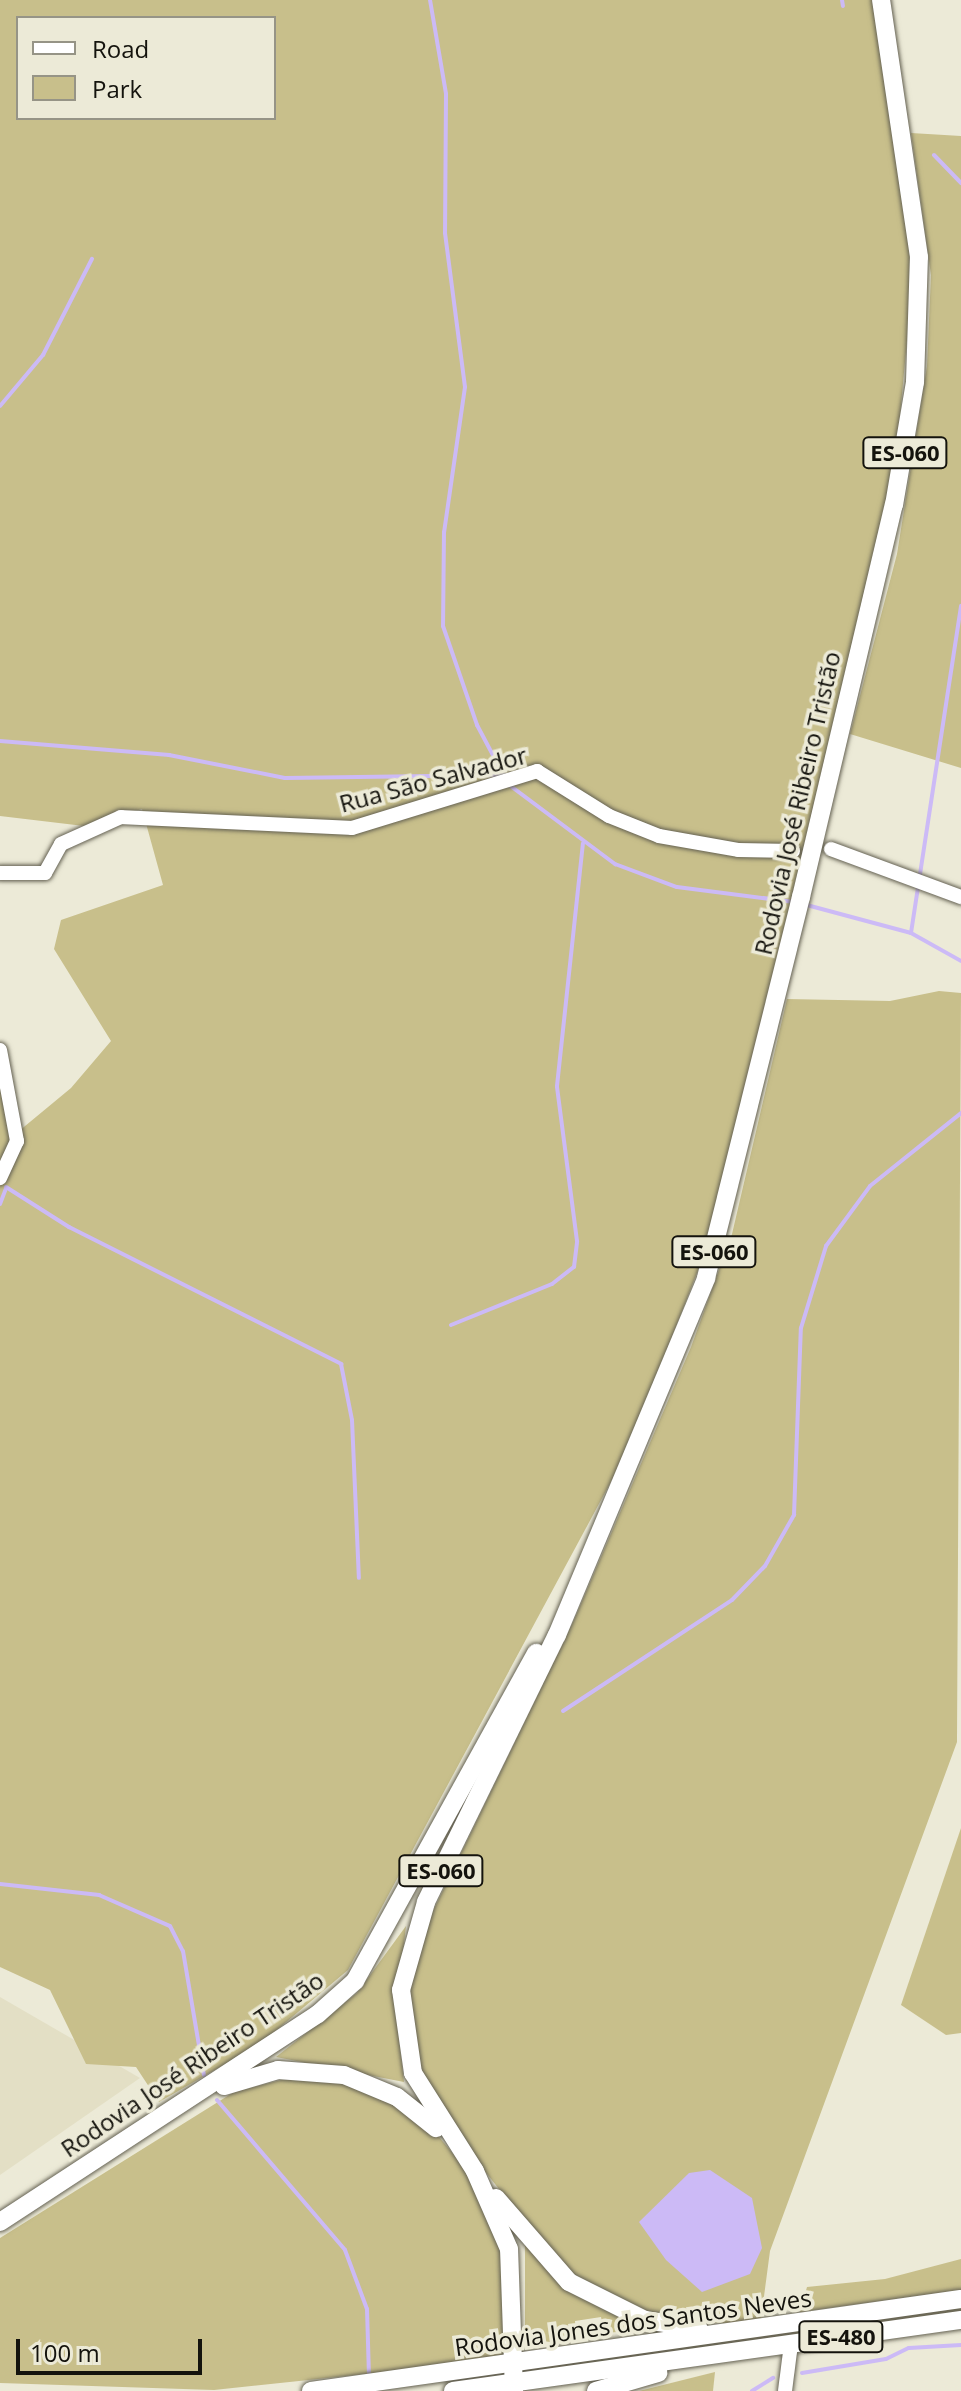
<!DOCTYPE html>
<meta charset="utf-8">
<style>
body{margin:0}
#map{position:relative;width:961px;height:2391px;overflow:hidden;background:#ecead7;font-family:"Open Sans",sans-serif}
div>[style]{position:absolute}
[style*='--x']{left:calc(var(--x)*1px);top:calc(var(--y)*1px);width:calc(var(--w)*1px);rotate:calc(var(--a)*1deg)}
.built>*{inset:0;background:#e3dfc5}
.green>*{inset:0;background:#c8bf8b}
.water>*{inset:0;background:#ccbaf6}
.stream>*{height:4px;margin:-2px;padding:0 2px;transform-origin:2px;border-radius:2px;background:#ccbaf6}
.roads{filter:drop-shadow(0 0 2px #646152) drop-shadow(0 0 2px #646152)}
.minor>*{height:14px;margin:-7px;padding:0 7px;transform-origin:7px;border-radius:7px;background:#fff}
.major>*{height:18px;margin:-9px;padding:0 9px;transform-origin:9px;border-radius:9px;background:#fff}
span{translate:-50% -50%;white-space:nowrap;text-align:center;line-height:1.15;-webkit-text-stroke:7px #ecead7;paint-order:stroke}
.shield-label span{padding:2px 6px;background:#ecead7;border:2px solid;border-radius:6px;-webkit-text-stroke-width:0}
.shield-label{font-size:22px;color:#14130d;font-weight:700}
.street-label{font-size:24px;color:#14130d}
.legend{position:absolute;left:16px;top:16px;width:260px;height:104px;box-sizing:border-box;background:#ecead7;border:2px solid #969486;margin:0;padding:10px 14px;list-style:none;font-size:24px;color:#14130d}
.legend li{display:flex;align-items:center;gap:16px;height:40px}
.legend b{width:40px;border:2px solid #969486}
.scale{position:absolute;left:16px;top:2339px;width:186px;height:36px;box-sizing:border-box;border:4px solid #14130d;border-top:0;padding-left:10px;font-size:24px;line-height:28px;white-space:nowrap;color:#14130d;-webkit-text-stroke:6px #ecead7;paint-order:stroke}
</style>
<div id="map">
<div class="built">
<i style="clip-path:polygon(0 1997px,140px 2078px,0 2175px)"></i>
</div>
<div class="green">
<i style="clip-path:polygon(evenodd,0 0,872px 0,913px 276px,896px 458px,714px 1229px,628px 1450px,348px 1970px,260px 2044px,159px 2102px,136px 2067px,86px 2064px,50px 1990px,0 1967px,0 1062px,13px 1136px,71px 1088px,111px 1041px,54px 949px,61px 920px,163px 885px,142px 809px,84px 826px,0 816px,0 0,18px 18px,274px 18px,274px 118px,18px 118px,18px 18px)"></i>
<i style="clip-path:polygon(911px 133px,961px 136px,961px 768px,850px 734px,897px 554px,927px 366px,931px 275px)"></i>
<i style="clip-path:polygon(939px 991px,961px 993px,957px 1742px,770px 2251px,761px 2319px,730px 2324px,655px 2317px,562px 2269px,454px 2132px,417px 2069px,405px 2007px,419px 1940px,574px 1620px,691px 1347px,732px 1234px,787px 999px,890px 1001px)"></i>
<i style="clip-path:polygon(961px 1828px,961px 2033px,946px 2035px,901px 2005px)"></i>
<i style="clip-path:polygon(406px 1926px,396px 2013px,404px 2082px,276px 2057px,357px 1993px)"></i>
<i style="clip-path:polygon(326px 2079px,381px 2097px,429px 2125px,465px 2168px,493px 2225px,506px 2276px,510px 2350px,498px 2360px,214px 2390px,0 2383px,0 2238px,234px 2092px,281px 2080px)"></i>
<i style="clip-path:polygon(525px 2244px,557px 2281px,644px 2330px,604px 2333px,601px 2317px,575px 2321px,576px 2336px,525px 2348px)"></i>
<i style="clip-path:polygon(961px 2259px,961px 2290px,800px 2312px,807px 2287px,885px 2279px)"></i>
<i style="clip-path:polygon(961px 2304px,961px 2312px,525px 2373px,524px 2367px)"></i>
<i style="clip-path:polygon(715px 2372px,713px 2391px,639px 2391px)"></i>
</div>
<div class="water">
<i style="clip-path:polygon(710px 2170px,752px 2198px,762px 2248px,750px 2274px,702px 2292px,666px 2260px,639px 2222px,689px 2173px)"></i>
</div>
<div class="stream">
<i style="--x:430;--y:0;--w:95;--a:80.3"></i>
<i style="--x:446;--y:94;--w:139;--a:90.4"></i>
<i style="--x:445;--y:233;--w:155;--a:82.6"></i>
<i style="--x:465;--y:387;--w:147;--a:98.2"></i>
<i style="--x:444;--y:532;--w:94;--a:90.6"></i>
<i style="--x:443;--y:626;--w:105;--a:71"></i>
<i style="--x:477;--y:725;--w:58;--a:62.1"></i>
<i style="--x:842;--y:0;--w:6;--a:81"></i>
<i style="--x:934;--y:155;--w:39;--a:46"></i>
<i style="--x:0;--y:406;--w:67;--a:-49.9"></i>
<i style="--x:43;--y:355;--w:108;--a:-63"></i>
<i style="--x:0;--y:741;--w:170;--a:4.7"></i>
<i style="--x:169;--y:755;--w:118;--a:11.2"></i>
<i style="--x:285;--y:778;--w:219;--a:-0.8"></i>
<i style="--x:508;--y:784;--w:134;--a:36.8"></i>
<i style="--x:615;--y:864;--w:66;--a:20.4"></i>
<i style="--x:677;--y:887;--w:118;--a:7.3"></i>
<i style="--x:803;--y:904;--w:112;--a:15"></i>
<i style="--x:911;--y:933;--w:57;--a:29.2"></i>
<i style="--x:911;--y:933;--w:331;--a:-81.3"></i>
<i style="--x:6;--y:1187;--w:75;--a:32.4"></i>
<i style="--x:69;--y:1227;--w:305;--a:26.7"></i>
<i style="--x:341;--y:1364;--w:57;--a:78.9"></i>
<i style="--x:352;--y:1420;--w:158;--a:87.5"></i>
<i style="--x:0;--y:1204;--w:17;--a:-69"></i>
<i style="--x:451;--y:1325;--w:109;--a:-22.1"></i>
<i style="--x:552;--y:1284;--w:28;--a:-38"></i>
<i style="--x:574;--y:1267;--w:26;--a:-83"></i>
<i style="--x:577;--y:1241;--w:156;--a:-97.4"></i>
<i style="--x:557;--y:1086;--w:244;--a:-83.9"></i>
<i style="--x:563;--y:1711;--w:202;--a:-33.3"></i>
<i style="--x:732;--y:1600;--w:47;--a:-45.9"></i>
<i style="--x:765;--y:1566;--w:59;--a:-60.4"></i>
<i style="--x:794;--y:1515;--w:187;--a:-87.9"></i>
<i style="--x:801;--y:1328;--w:86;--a:-73"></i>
<i style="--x:826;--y:1246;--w:74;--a:-53.7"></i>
<i style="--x:870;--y:1186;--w:117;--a:-38.7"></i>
<i style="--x:0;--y:1884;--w:100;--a:6.3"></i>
<i style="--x:99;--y:1895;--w:77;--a:23.6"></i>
<i style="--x:170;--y:1926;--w:28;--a:63"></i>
<i style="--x:183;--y:1951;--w:126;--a:80.4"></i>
<i style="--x:217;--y:2100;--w:197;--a:49.5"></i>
<i style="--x:345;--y:2250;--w:63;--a:69.6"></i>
<i style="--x:367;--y:2309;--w:68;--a:88.3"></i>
<i style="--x:802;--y:2373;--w:85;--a:-9.5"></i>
<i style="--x:886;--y:2359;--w:25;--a:-26"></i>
<i style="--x:909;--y:2348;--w:52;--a:-3.3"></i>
<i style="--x:752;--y:2391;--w:25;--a:-32"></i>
</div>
<div class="roads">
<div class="minor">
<i style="--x:831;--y:849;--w:139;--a:20.3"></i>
<i style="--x:0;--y:873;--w:45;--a:0"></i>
<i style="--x:45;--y:873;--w:33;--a:-61"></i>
<i style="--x:61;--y:844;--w:66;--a:-24.2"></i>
<i style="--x:121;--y:817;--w:231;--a:2.7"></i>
<i style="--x:352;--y:828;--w:194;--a:-17.1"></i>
<i style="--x:537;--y:771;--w:85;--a:32"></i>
<i style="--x:609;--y:816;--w:54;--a:21.8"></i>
<i style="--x:659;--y:836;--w:80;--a:10"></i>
<i style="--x:738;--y:850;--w:55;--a:1"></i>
<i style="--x:0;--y:1050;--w:93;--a:79.4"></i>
<i style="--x:17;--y:1141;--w:41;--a:114.7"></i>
<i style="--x:785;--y:2391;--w:47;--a:-82.7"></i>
</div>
<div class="major">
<i style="--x:224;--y:2086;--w:56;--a:-16.5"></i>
<i style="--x:278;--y:2070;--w:66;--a:4.3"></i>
<i style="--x:344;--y:2075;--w:57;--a:22.5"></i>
<i style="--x:397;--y:2097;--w:50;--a:38.5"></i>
<i style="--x:496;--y:2198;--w:111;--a:49"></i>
<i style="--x:569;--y:2282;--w:85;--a:26.6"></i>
<i style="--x:645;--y:2320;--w:54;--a:8.6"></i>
<i style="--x:0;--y:2222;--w:380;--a:-33.2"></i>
<i style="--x:318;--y:2014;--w:50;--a:-41.7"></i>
<i style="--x:355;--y:1981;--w:375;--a:-61.1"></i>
<i style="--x:311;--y:2391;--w:656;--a:-8.06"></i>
<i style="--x:453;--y:2391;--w:513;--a:-7.96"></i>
<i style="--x:514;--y:2391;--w:142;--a:-92"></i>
<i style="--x:509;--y:2249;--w:85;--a:-113.6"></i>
<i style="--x:475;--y:2171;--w:116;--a:-122.3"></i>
<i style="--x:413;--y:2073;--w:84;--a:-98.2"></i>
<i style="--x:401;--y:1990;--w:91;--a:-74.1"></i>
<i style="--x:426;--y:1902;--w:297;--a:-63.9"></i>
<i style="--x:557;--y:1635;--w:387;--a:-67.3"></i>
<i style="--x:706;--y:1278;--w:393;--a:-76"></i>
<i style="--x:801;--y:897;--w:403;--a:-76.7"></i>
<i style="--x:894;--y:505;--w:125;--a:-80.3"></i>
<i style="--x:915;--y:382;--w:125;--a:-88.2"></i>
<i style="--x:919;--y:257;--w:260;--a:-98.4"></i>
<i style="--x:596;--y:2391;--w:65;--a:-16.2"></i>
</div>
</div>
<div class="shield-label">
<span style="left:905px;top:453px">ES-060</span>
<span style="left:714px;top:1252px">ES-060</span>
<span style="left:441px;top:1871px">ES-060</span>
<span style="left:841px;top:2337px">ES-480</span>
</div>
<div class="street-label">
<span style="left:433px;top:779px;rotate:-15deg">Rua São Salvador</span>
<span style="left:797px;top:803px;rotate:-77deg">Rodovia José Ribeiro Tristão</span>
<span style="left:192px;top:2064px;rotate:-34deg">Rodovia José Ribeiro Tristão</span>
<span style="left:633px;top:2322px;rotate:-8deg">Rodovia Jones dos Santos Neves</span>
</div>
<ul class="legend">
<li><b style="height:10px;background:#fff"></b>Road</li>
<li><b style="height:22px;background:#c8bf8b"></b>Park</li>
</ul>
<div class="scale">100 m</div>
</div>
